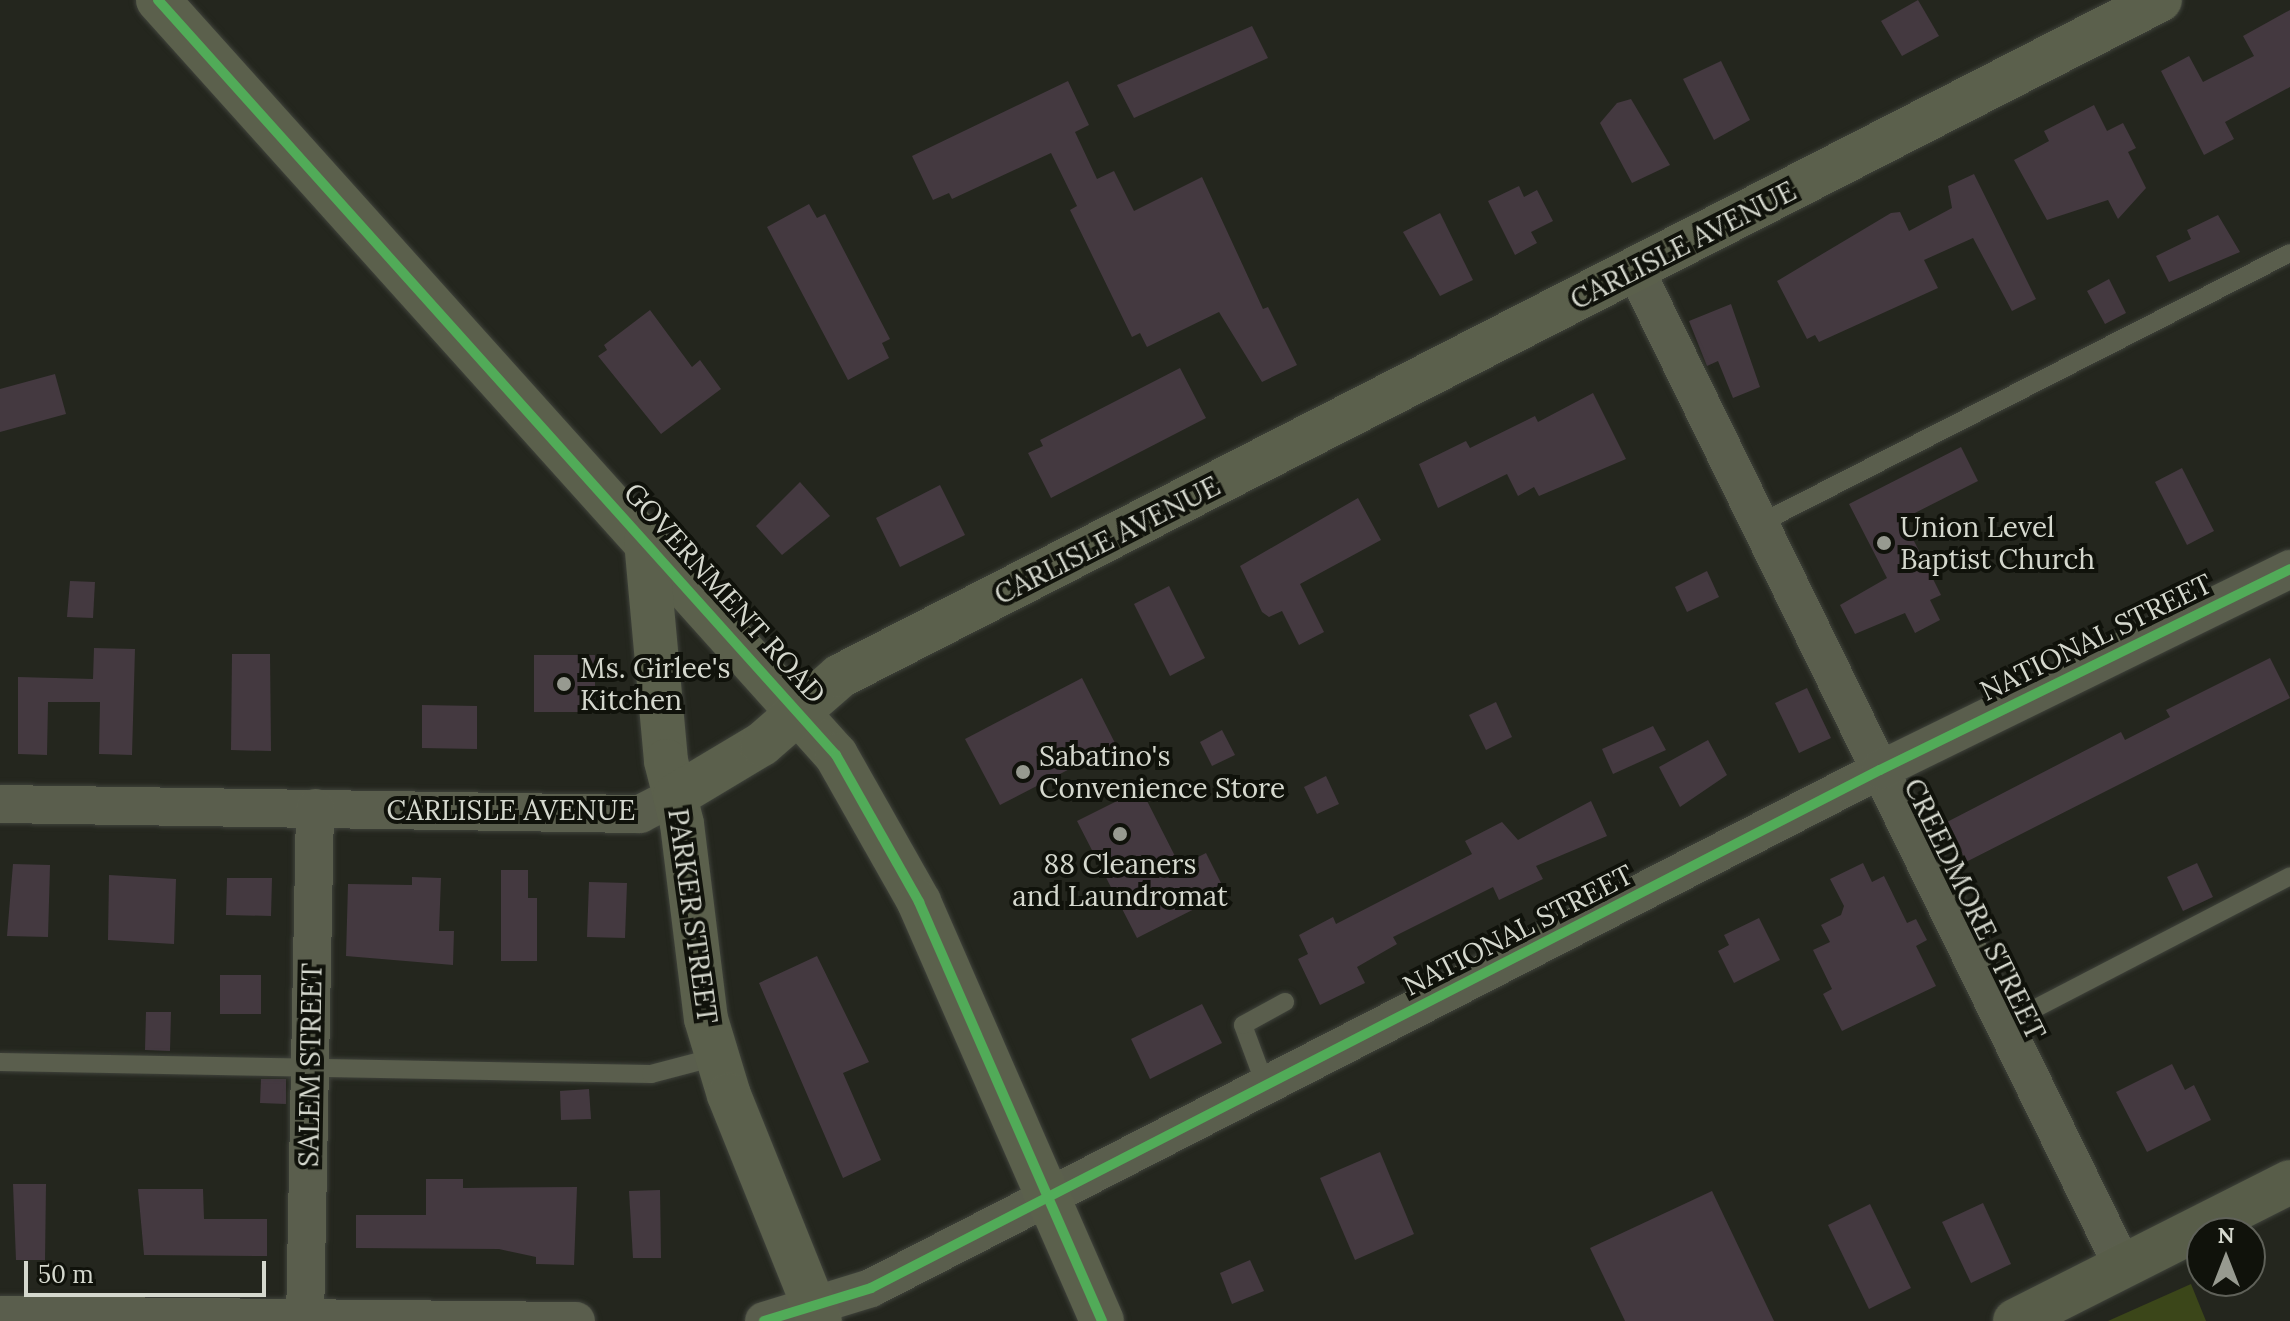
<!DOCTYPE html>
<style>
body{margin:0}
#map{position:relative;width:2290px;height:1321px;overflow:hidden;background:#24261e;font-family:Lora,serif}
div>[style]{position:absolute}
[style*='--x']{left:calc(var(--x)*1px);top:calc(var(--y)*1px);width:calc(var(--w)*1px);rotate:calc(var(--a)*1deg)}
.green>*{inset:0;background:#3b4619}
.building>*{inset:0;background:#443940}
.roads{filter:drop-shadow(0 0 2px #3f423b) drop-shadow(0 0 2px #3f423b)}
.lane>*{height:18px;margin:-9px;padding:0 9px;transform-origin:9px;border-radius:9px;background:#5a5e4d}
.street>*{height:38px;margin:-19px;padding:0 19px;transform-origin:19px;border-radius:19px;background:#5a5e4d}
.secondary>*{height:44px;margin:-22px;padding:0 22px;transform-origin:22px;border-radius:22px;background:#5b604c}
.primary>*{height:44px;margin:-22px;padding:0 22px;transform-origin:22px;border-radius:22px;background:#585d49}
.cycleway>*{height:10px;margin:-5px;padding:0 5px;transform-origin:5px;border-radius:5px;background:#51ab58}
.dots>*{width:22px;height:22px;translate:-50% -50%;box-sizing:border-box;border:4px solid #10120b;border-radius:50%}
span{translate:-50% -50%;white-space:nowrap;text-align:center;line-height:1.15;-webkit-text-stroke:8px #10120b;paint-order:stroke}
.street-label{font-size:28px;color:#d5d8ce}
.poi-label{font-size:28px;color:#d5d8ce}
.left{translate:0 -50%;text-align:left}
.north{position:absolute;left:2186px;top:1217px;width:80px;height:80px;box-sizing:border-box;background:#10120b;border:2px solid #5f6159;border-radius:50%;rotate:0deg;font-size:22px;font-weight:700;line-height:32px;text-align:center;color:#d5d8ce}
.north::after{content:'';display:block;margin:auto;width:28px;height:36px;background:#979a90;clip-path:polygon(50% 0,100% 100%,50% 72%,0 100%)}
.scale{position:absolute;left:24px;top:1261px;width:242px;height:36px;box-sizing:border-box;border:4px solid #d5d8ce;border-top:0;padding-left:10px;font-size:24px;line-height:28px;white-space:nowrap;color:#d5d8ce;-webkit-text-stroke:6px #10120b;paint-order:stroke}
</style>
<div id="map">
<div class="green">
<i style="clip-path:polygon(2191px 1284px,2206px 1321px,2108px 1321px)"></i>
</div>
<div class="building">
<i style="clip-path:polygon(1918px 0,1939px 36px,1902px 56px,1881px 21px)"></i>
<i style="clip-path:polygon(2290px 10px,2290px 87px,2225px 122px,2234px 139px,2204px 155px,2161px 71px,2189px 56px,2203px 82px,2254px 56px,2243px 36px)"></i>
<i style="clip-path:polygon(1252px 26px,1268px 58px,1134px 118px,1117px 85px)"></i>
<i style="clip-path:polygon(1721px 61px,1750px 120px,1714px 140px,1683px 79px)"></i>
<i style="clip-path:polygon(1068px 81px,1089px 125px,1075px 132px,1097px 179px,1114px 171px,1134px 211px,1202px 177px,1263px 309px,1268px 307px,1297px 365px,1262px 382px,1219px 312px,1147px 347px,1140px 333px,1132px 337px,1070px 210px,1077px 206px,1051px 153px,952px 199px,949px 193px,933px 200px,912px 156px)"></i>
<i style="clip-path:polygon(1631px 99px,1670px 165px,1632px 183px,1600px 123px,1617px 103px)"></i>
<i style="clip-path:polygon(2094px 105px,2107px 131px,2123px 123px,2136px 148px,2128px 152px,2146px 188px,2118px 219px,2108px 200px,2047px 220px,2014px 160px,2049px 141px,2044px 131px)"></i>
<i style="clip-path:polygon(1974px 174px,2036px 299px,2012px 311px,1973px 238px,1924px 260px,1938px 288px,1819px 342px,1815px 335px,1807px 339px,1777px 281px,1891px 213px,1900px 212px,1909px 231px,1952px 208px,1948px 186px)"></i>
<i style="clip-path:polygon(1519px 186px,1524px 197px,1537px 190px,1553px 221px,1531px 232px,1537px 243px,1515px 255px,1488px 201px)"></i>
<i style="clip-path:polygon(809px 204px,817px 218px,825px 214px,890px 339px,882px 343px,889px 358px,848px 380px,767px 227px)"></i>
<i style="clip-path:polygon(1440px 213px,1473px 280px,1440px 296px,1403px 232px)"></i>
<i style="clip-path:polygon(2218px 215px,2240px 252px,2169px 282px,2156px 256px,2191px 239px,2187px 230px)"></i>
<i style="clip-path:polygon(2109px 279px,2126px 313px,2105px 324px,2087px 291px)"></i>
<i style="clip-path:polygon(1731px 304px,1760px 387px,1733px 398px,1718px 361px,1707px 366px,1689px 321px)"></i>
<i style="clip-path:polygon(650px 310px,692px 367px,700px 360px,721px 389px,661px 434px,598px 356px,607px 350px,604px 345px)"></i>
<i style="clip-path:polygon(1180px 368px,1206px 418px,1051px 498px,1028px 453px,1043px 446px,1040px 440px)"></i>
<i style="clip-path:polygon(55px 374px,66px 414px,0 432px,0 389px)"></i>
<i style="clip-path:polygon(1593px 393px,1626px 459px,1539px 496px,1534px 487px,1518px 496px,1507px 474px,1438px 508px,1419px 464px,1466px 441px,1470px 448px,1535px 416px,1538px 422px)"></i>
<i style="clip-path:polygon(1961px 447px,1978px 481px,1903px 519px,1941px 595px,1930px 600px,1940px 620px,1915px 633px,1905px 613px,1855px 634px,1840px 605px,1887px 578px,1849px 504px)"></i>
<i style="clip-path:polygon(2182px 468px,2214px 531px,2187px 545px,2155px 482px)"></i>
<i style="clip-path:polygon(800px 482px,830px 516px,782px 555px,756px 526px)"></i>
<i style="clip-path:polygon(940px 485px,965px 535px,900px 567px,876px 518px)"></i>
<i style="clip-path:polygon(1358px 498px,1381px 540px,1300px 584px,1324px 632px,1299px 645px,1282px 611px,1269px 617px,1262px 612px,1240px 566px)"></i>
<i style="clip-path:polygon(1707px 571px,1719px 597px,1687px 612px,1675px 587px)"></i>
<i style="clip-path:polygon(70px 581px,95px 582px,93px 618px,67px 617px)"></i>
<i style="clip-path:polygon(1169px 586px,1205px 658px,1170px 676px,1134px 604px)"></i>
<i style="clip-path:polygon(94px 648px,135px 649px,132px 755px,99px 754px,100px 702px,48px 702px,47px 755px,18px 754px,18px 677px,93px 679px)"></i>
<i style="clip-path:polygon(232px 654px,270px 654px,271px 751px,231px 750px)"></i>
<i style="clip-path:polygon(534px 655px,595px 655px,595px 712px,534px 712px)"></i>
<i style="clip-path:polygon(2270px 658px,2290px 698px,1966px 862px,1947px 822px,2121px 732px,2125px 740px,2170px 717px,2166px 710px)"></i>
<i style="clip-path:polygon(1082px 678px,1116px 745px,1000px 805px,965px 739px)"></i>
<i style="clip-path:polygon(1807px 688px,1831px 738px,1799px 753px,1775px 703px)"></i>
<i style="clip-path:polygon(1496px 702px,1512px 737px,1486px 750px,1469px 715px)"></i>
<i style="clip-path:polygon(422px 705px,477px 706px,477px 749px,422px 748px)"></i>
<i style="clip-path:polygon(1653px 726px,1666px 750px,1613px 774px,1602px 749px)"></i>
<i style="clip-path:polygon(1222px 730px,1235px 755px,1212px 766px,1200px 742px)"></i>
<i style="clip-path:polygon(1708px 740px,1727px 775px,1680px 807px,1659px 767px)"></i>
<i style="clip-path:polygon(1326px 776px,1339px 804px,1317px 814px,1304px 787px)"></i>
<i style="clip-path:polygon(1141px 789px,1180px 866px,1206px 853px,1226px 893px,1137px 938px,1077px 821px)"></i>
<i style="clip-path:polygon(1591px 801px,1607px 836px,1536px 866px,1543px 879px,1499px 900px,1493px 887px,1393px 937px,1397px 944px,1357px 967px,1365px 983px,1320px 1005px,1298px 959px,1308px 954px,1299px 935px,1333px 917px,1336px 924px,1472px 854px,1465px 841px,1502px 822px,1518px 840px)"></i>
<i style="clip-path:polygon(1863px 863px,1872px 882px,1884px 876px,1907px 923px,1916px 919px,1927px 940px,1916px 946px,1936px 986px,1842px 1031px,1823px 994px,1832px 989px,1813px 950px,1830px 942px,1821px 925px,1841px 915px,1844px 906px,1830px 879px)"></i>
<i style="clip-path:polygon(2197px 863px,2213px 897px,2183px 911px,2167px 877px)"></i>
<i style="clip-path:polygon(13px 864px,50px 865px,48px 937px,7px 936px)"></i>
<i style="clip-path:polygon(501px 870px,528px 870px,528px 898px,537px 898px,537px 961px,501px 961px)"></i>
<i style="clip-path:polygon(109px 875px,176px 879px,174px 944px,108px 940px)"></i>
<i style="clip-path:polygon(412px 877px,441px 878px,439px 931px,454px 931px,453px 965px,346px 956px,348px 884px,412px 885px)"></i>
<i style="clip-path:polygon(227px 878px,272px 878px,271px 916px,226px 915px)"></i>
<i style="clip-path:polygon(589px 882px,627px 883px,625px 938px,587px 937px)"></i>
<i style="clip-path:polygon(1759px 918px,1780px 960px,1734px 983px,1718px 951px,1729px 945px,1724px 935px)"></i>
<i style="clip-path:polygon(817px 956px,869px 1062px,843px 1073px,881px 1160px,843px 1178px,759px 983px)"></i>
<i style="clip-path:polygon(220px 975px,261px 975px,261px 1014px,220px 1014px)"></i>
<i style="clip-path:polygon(1202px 1004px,1222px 1043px,1150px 1079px,1131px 1039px)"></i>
<i style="clip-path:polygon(146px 1012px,171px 1012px,170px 1051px,145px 1050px)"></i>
<i style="clip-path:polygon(2172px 1064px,2185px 1090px,2194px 1085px,2211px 1120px,2147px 1152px,2116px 1092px)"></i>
<i style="clip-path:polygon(261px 1079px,286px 1079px,286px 1104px,260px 1103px)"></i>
<i style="clip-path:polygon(589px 1089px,591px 1119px,561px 1120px,560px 1091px)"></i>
<i style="clip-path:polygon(1380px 1152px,1414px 1234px,1355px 1260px,1320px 1178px)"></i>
<i style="clip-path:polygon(426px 1179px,463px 1179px,463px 1188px,577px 1187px,574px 1265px,536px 1264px,536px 1257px,499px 1249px,356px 1248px,356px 1215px,426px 1215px)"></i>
<i style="clip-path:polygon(13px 1184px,46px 1184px,45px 1260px,16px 1260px)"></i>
<i style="clip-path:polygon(138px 1189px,203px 1189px,204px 1219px,267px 1219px,267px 1256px,144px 1255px)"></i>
<i style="clip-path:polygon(660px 1190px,661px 1258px,633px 1258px,629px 1191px)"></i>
<i style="clip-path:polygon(1712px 1191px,1774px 1321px,1625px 1321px,1590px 1248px)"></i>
<i style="clip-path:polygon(1983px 1203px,2011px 1264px,1971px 1283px,1942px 1222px)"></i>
<i style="clip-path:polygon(1870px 1204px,1911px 1288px,1869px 1309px,1828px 1225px)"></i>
<i style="clip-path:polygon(1250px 1260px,1264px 1291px,1232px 1304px,1220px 1273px)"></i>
</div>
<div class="roads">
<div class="lane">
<i style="--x:1757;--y:525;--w:598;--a:-27.04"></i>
<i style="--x:2005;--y:1024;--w:321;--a:-27.4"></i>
<i style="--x:0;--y:1062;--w:651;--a:1.06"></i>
<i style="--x:651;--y:1074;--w:67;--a:-14.7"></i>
<i style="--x:1266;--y:1087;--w:66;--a:-110.4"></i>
<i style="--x:1243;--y:1025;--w:48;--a:-28.7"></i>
</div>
<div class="street">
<i style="--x:1635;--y:269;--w:1113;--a:63.94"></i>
<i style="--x:0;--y:804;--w:640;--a:0.9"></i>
<i style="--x:640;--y:814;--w:39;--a:-27"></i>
<i style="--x:0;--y:1315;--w:576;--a:0.6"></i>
<i style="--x:305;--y:1321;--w:513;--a:-88.88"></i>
<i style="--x:764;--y:1321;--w:112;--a:-17.1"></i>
<i style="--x:871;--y:1288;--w:1134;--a:-27.18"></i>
<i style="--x:1880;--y:770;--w:457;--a:-26.1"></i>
</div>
<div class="secondary">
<i style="--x:158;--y:0;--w:1015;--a:48.08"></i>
<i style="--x:836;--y:755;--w:169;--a:60.5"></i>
<i style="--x:919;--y:902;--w:457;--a:66.4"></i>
<i style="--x:646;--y:541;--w:221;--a:84.8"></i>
<i style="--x:666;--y:761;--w:65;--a:75.7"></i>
<i style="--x:682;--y:824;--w:196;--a:83"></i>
<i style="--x:706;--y:1019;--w:79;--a:73.2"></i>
<i style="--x:729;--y:1095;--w:244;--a:68.1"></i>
<i style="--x:675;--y:796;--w:101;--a:-30.9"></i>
<i style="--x:762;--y:744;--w:103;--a:-41.1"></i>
<i style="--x:840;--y:676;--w:1483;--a:-27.12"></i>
</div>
<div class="primary">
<i style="--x:2015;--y:1321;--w:308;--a:-26.8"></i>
</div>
</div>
<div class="cycleway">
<i style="--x:158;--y:0;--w:1015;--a:48.08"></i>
<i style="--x:836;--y:755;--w:169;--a:60.5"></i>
<i style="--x:919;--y:902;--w:457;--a:66.4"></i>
<i style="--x:764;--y:1321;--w:112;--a:-17.1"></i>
<i style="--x:871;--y:1288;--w:1134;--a:-27.18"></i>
<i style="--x:1880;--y:770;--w:457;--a:-26.1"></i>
</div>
<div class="dots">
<i style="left:1884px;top:543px;background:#979a90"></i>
<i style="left:564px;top:684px;background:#979a90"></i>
<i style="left:1023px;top:772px;background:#979a90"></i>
<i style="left:1120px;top:834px;background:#979a90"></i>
</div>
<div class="street-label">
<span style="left:1683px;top:245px;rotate:-27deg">CARLISLE AVENUE</span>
<span style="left:1107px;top:540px;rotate:-27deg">CARLISLE AVENUE</span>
<span style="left:725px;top:593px;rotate:48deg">GOVERNMENT ROAD</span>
<span style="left:2096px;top:637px;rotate:-26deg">NATIONAL STREET</span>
<span style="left:511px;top:810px">CARLISLE AVENUE</span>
<span style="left:1975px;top:909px;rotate:64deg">CREEDMORE STREET</span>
<span style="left:693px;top:916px;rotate:82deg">PARKER STREET</span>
<span style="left:1518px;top:930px;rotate:-27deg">NATIONAL STREET</span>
<span style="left:310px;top:1065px;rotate:-89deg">SALEM STREET</span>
</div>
<div class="poi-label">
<span class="left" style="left:1900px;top:543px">Union Level<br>Baptist Church</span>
<span class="left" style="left:580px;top:684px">Ms. Girlee's<br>Kitchen</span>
<span class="left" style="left:1039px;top:772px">Sabatino's<br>Convenience Store</span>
<span style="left:1120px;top:880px">88 Cleaners<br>and Laundromat</span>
</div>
<div class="north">N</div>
<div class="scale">50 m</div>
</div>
